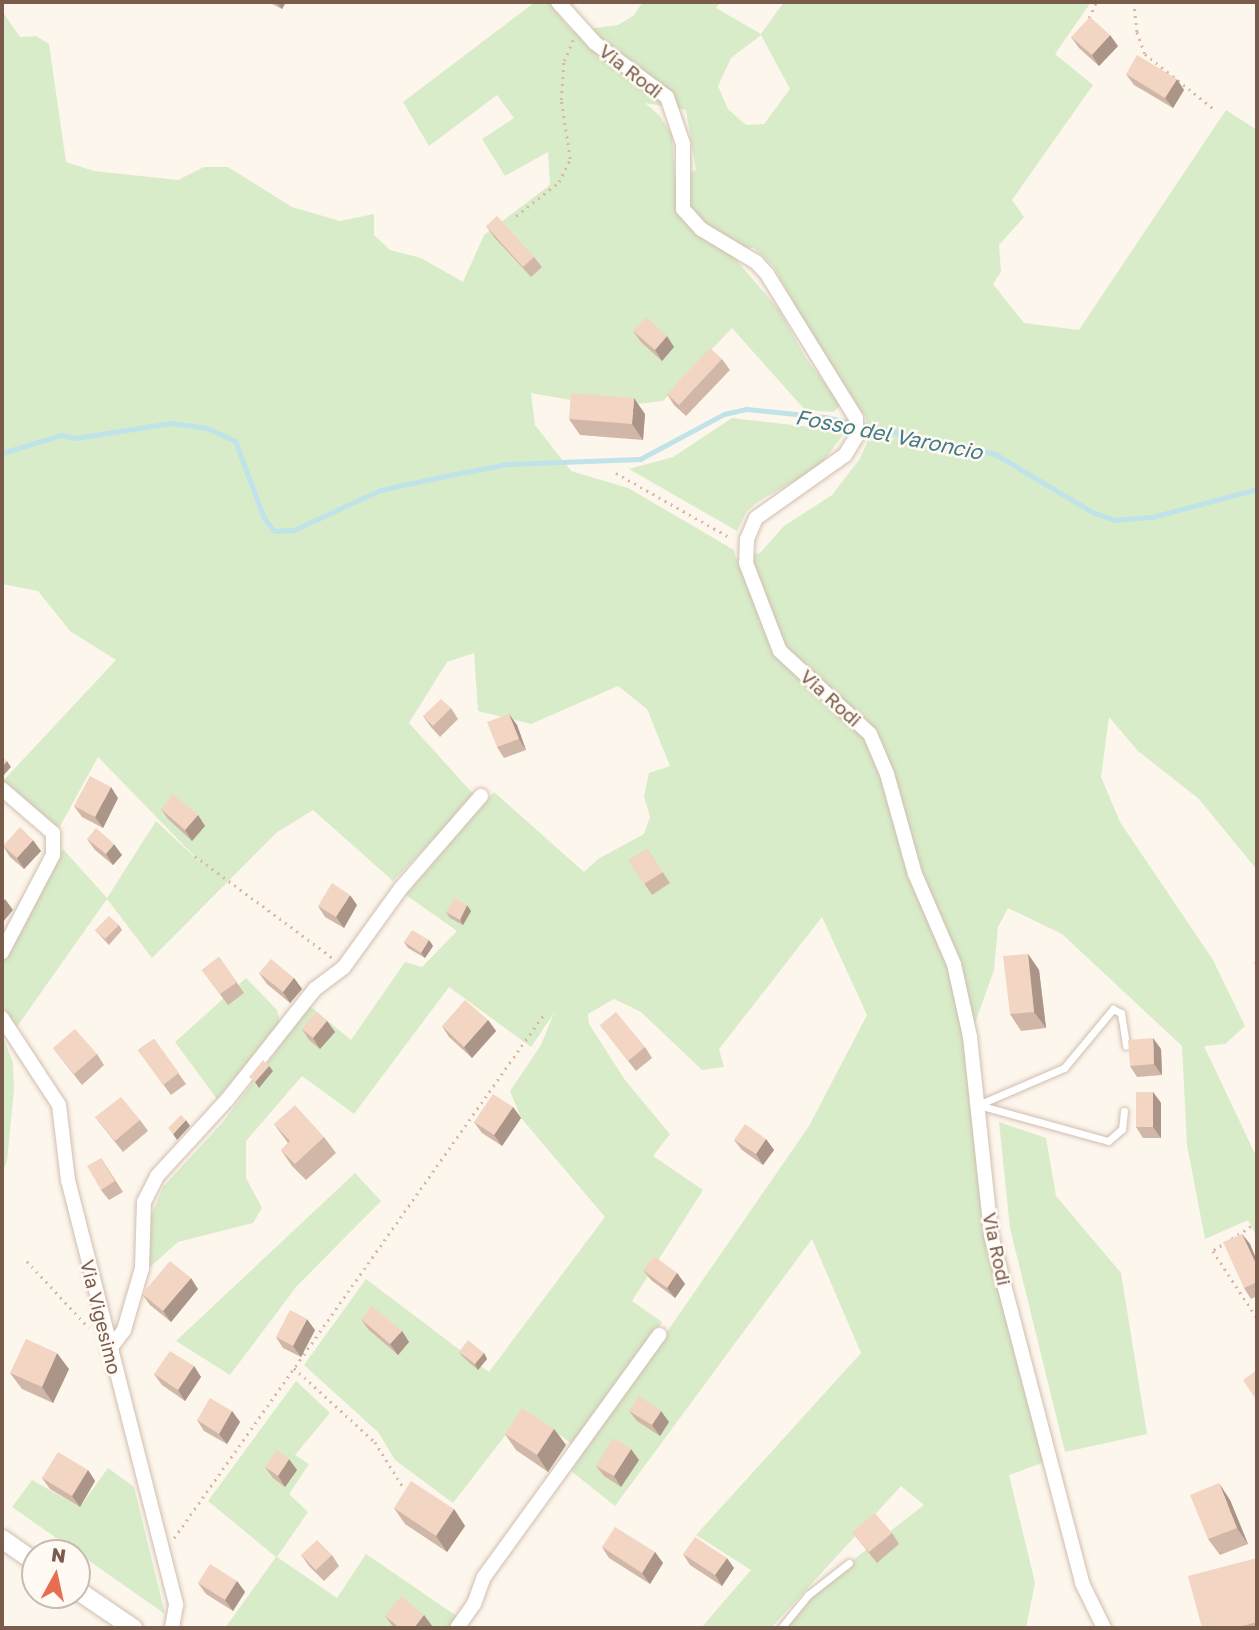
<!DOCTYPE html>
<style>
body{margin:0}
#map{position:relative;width:1259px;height:1630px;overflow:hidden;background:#fdf6ec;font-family:"Golos Text",sans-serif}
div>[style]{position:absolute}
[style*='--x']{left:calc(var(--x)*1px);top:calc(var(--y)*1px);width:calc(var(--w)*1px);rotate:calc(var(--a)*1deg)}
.green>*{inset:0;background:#d8ecc9}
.stream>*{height:5px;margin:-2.5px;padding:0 2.5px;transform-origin:2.5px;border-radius:2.5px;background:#bfe3e8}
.path>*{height:2.5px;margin-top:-1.25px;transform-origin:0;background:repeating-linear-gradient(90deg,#d9b8a5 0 2px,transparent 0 7px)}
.roads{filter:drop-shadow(0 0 2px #d1beb0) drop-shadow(0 0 2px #d1beb0)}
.service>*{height:7px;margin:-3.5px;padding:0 3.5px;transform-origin:3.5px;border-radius:3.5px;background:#fff}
.minor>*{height:14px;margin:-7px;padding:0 7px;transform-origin:7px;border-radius:7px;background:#fff}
.tertiary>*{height:18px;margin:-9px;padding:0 9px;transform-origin:9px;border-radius:9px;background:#fff}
.wall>*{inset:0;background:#d1b7a8}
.shaded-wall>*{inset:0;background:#aa9588}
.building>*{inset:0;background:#f3d5c3}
span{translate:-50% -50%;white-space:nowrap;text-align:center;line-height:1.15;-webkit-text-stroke:5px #fffaf3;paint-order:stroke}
.street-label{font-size:19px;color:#7a5c4d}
.water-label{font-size:21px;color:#437c86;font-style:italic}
.frame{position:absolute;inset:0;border:4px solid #7a5c4d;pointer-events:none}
.north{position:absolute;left:21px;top:1539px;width:70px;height:70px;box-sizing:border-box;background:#fffaf3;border:2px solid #cabbb1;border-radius:50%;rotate:8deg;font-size:19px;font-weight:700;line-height:28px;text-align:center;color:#7a5c4d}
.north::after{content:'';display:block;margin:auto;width:24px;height:32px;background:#e76f51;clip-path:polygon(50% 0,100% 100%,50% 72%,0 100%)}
</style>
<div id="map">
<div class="green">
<i style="clip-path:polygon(evenodd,535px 2px,548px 2px,572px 31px,618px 25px,633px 16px,643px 2px,720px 2px,716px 8px,761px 34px,784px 2px,1091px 2px,1055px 54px,1093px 85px,1012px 200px,1024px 217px,999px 245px,1001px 272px,993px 284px,1024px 323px,1079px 330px,1226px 110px,1257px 130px,1257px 870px,1199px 799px,1138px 751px,1109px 717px,1101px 777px,1120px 822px,1213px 960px,1245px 1026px,1225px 1044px,1204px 1046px,1257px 1158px,1257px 1238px,1248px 1220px,1205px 1239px,1187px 1145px,1182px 1046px,1062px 934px,1008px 908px,998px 927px,994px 970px,970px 1037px,985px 1184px,1050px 1460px,1009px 1475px,1035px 1583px,1026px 1628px,785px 1628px,808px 1595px,924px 1505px,901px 1486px,771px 1628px,701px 1628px,751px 1570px,696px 1535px,861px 1353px,812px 1239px,615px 1506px,571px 1471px,809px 1126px,867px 1015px,822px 917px,719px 1049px,724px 1067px,702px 1070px,641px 1012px,614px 999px,588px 1014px,589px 1024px,625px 1080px,670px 1134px,653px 1156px,703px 1190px,632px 1301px,662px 1322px,574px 1445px,524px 1411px,453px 1503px,395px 1460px,379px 1433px,304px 1365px,366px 1279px,489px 1372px,605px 1217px,521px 1118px,510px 1091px,541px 1045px,554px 1013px,531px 1047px,449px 987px,354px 1114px,302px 1076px,246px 1141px,246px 1178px,262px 1208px,253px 1223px,178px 1242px,149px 1268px,151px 1216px,163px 1187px,223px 1122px,310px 1006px,351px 1040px,405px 962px,422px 967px,457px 931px,406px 895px,494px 792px,584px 872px,598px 859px,644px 834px,650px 817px,644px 796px,649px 773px,670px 766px,647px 709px,618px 686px,531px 724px,478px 711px,474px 653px,447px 662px,409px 723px,475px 796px,393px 881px,313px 810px,276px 833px,152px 958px,107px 899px,16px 1028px,2px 1004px,4px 958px,63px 849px,107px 898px,156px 821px,204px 866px,98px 757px,59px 828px,2px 782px,116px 660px,70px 631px,38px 591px,2px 584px,2px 11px,20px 37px,36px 36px,49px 44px,66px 162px,94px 171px,178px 180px,204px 167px,228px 167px,292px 207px,340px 221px,374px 214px,374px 235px,390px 250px,421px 258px,463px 282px,484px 235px,550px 185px,548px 152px,505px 176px,482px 139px,514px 118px,497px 95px,429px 146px,403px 102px,535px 2px,761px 35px,790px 89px,764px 124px,746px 125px,728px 109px,718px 86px,731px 58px,761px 35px,535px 2px,645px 103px,686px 110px,696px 170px,675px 179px,672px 135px,659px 115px,645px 103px,535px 2px,725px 247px,754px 248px,774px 267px,812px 336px,866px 418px,867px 443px,859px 460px,832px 495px,784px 526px,760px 553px,736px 559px,734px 550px,628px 488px,571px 471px,535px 425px,531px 393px,610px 407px,663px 401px,732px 328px,805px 410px,833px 412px,841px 405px,805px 357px,780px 311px,725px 247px)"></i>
<i style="clip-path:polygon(732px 418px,846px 431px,819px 467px,759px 501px,747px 511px,737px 531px,629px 469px,673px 457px)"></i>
<i style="clip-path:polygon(246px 978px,277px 1010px,280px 1023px,217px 1099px,175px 1042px)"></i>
<i style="clip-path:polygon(2px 1034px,13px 1063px,14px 1089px,7px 1161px,2px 1173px)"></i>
<i style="clip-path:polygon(999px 1122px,1046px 1138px,1056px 1196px,1121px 1273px,1147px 1434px,1065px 1452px,1010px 1228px)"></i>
<i style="clip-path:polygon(355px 1173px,381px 1201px,296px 1287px,230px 1375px,176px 1341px)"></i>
<i style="clip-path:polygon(296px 1381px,330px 1413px,295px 1455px,309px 1464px,289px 1494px,308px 1512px,277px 1557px,337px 1598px,366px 1554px,458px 1617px,449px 1628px,225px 1628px,276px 1557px,208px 1501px)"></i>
<i style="clip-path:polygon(108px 1468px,134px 1487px,165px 1614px,12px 1507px,32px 1480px,80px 1507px)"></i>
</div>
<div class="stream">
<i style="--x:2;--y:453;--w:62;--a:-17"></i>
<i style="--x:61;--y:435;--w:15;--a:11"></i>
<i style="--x:76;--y:438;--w:96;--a:-9"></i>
<i style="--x:171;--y:423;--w:36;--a:8"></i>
<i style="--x:207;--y:428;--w:31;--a:25"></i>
<i style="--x:235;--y:441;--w:82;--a:69.4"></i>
<i style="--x:264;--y:518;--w:16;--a:52"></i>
<i style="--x:274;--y:531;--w:20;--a:-3"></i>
<i style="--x:294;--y:530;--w:95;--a:-24.9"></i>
<i style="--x:380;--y:490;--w:66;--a:-12.2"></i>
<i style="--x:445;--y:476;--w:63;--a:-11"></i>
<i style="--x:507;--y:464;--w:133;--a:-2.2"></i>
<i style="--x:640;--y:459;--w:95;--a:-28.2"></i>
<i style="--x:724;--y:414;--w:23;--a:-13"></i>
<i style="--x:746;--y:409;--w:79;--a:5.8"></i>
<i style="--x:825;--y:417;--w:174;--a:12.3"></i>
<i style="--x:995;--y:454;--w:115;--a:30.8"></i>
<i style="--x:1094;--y:513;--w:22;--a:18"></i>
<i style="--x:1115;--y:520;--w:37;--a:-5"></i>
<i style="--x:1152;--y:517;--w:109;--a:-14.9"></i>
</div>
<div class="path">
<i style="--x:1134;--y:2;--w:30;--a:84"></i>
<i style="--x:1137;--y:32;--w:23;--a:70"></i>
<i style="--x:1145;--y:54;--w:88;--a:38.6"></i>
<i style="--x:1089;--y:18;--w:17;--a:-66"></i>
<i style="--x:516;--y:216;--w:55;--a:-38.3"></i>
<i style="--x:559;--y:182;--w:25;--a:-64"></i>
<i style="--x:570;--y:159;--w:60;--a:-98.7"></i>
<i style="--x:561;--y:100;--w:39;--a:-86"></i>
<i style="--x:564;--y:61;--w:23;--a:-67"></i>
<i style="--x:616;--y:473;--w:132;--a:29.5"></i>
<i style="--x:195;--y:856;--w:172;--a:36.5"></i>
<i style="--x:1256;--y:962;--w:8;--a:83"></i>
<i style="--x:1257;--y:1223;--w:52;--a:147.5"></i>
<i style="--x:1213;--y:1251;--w:80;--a:56.7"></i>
<i style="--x:27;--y:1261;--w:91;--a:47.2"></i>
<i style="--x:294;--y:1368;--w:110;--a:42.4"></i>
<i style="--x:375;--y:1442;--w:53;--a:58.1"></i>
<i style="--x:174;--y:1538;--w:641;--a:-54.77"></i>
</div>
<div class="roads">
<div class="service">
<i style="--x:1124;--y:1111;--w:18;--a:96"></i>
<i style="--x:1122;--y:1129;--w:18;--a:139"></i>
<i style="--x:1108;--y:1141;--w:135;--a:-164.5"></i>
<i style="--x:978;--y:1105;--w:94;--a:-23.3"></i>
<i style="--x:1064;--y:1068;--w:77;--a:-50.3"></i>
<i style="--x:1113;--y:1009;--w:9;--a:27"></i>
<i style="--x:1121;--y:1013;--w:33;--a:81"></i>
<i style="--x:781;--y:1628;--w:43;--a:-50.7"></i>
<i style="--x:808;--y:1595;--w:52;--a:-38"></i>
</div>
<div class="minor">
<i style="--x:558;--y:2;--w:55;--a:47.9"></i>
<i style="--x:595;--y:43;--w:90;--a:36.9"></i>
<i style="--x:667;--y:97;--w:50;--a:71.2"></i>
<i style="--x:683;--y:144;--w:65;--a:90"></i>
<i style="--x:683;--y:209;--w:27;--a:48"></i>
<i style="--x:701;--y:229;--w:64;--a:31"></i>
<i style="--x:756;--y:262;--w:16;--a:47"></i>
<i style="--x:767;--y:274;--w:169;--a:58.3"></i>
<i style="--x:856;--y:418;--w:19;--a:90"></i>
<i style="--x:856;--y:437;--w:21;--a:121"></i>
<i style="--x:845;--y:455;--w:109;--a:144.7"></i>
<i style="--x:756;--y:518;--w:23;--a:113"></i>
<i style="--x:747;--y:539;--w:24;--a:92"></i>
<i style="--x:746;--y:563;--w:94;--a:68.9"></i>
<i style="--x:780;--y:651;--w:122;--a:42.7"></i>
<i style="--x:870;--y:734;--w:43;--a:67"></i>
<i style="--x:887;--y:774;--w:104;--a:74.4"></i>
<i style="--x:915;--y:874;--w:98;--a:66.6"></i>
<i style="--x:954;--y:964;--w:75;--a:77.6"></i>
<i style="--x:970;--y:1037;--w:199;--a:83.9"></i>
<i style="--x:991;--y:1235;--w:360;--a:75.3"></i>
<i style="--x:1082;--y:1583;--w:50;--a:63.9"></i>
<i style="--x:2;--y:789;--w:67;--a:40.8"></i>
<i style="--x:53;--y:833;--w:22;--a:90"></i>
<i style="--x:53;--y:855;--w:110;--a:117.7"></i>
<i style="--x:2;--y:1018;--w:104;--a:56.8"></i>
<i style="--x:59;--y:1105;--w:76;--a:83.2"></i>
<i style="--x:68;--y:1180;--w:439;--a:75.7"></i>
<i style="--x:176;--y:1605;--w:23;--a:100"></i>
<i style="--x:109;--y:1350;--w:25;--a:-53"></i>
<i style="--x:124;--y:1330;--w:65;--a:-73.8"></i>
<i style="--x:142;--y:1268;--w:66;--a:-88.3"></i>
<i style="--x:144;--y:1202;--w:29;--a:-63"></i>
<i style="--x:157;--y:1176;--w:103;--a:-47.4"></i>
<i style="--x:227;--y:1100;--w:142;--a:-51.6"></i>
<i style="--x:315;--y:989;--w:36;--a:-37"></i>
<i style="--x:344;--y:967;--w:97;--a:-54.2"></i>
<i style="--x:401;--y:888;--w:122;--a:-49"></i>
<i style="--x:457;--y:1628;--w:29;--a:-55"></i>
<i style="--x:474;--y:1604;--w:29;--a:-70"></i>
<i style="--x:484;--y:1577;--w:299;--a:-54.1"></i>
</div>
<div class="tertiary">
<i style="--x:2;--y:1539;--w:40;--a:34.9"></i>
<i style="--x:77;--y:1590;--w:68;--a:34.2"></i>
</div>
</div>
<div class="wall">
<i style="clip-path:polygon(268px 2px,286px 2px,282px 9px)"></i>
<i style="clip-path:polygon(1071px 37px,1118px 46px,1099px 66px,1079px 48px)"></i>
<i style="clip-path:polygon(1126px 74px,1184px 90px,1173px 108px,1134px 85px)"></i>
<i style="clip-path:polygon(486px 226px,534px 257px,542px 267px,531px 277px,494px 237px)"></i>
<i style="clip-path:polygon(633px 331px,674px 347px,662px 361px,641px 342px)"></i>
<i style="clip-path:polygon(722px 359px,730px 370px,686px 416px,674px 405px,667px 394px)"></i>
<i style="clip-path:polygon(645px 414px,643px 440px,580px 435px,569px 419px)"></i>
<i style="clip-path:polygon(451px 708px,458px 719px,440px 737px,431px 727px,423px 716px)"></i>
<i style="clip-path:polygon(509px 714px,517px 725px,526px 750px,504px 758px,497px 747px)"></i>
<i style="clip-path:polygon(118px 798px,103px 828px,82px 817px,74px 806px)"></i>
<i style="clip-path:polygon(161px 809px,198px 815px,205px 826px,192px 841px,168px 819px)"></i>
<i style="clip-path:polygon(87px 839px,122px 855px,113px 865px,95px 850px)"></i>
<i style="clip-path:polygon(3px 846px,41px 851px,24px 869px,10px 857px)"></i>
<i style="clip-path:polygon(647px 849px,670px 883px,652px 895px,629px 861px)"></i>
<i style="clip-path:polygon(357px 905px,344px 928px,325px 917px,318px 906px)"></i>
<i style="clip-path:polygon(471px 911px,463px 925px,450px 918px,446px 912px)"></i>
<i style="clip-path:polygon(119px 925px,122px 930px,109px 945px,95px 930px)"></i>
<i style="clip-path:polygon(429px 940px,433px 946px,425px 958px,408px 948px,404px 942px)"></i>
<i style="clip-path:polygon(1028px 954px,1039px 970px,1046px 1028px,1021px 1031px,1010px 1014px)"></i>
<i style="clip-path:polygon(219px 957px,244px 993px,228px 1005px,202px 970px)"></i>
<i style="clip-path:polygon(259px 973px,294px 978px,302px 989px,290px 1003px,267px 984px)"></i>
<i style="clip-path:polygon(488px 1020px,496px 1031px,472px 1058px,449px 1037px,442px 1026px)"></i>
<i style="clip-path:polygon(327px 1021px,335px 1032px,320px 1049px,309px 1040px,302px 1029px)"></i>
<i style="clip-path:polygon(600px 1025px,645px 1047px,652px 1058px,636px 1071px)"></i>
<i style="clip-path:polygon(154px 1039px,186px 1084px,171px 1095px,138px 1050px)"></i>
<i style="clip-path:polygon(53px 1048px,97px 1054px,104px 1065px,82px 1085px)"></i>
<i style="clip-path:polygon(1161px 1049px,1162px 1075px,1137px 1077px,1130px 1066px)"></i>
<i style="clip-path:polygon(1153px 1092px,1161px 1103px,1161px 1138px,1143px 1138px,1136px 1127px)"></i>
<i style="clip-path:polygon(513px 1107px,521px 1118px,502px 1146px,482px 1133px,474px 1122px)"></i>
<i style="clip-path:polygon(95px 1117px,140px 1120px,148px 1131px,123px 1152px)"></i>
<i style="clip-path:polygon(274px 1124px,324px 1137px,336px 1153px,306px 1180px,292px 1166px,281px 1150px,288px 1143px)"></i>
<i style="clip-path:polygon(766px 1139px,774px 1150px,763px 1165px,742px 1150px,734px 1140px)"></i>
<i style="clip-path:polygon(101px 1158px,123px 1192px,109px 1200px,101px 1190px)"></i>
<i style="clip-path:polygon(1242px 1234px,1250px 1244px,1257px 1261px,1257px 1296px,1251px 1299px,1244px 1288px)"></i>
<i style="clip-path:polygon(643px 1270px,677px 1273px,685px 1284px,675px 1298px,651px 1280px)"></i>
<i style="clip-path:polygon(198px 1289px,171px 1322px,150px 1305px,142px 1294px)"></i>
<i style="clip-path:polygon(361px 1319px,402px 1331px,409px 1342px,398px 1355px,368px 1329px)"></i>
<i style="clip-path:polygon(315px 1330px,301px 1357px,283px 1348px,276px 1337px)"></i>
<i style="clip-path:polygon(459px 1352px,484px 1353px,487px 1359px,478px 1370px,463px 1357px)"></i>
<i style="clip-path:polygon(194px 1366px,201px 1377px,185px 1401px,162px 1385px,154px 1374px)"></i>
<i style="clip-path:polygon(69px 1369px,53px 1403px,22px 1389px,10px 1373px)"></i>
<i style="clip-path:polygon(232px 1411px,240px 1422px,227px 1444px,204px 1431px,197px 1420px)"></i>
<i style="clip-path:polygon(629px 1411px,669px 1422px,660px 1436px,637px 1421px)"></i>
<i style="clip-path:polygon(554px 1429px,566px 1445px,548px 1472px,516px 1450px,505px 1434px)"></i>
<i style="clip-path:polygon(639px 1460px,621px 1487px,604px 1476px,596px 1466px)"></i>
<i style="clip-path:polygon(265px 1467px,297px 1470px,285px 1487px,273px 1478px)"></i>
<i style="clip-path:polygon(88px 1470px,95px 1481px,80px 1507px,50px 1489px,42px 1478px)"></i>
<i style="clip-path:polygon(1230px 1500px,1248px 1544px,1220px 1555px,1208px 1539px)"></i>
<i style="clip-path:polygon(394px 1508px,454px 1509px,465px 1526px,447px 1552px,405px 1524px)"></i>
<i style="clip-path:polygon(852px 1532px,892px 1533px,899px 1544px,877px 1563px)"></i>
<i style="clip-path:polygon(602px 1547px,655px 1552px,663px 1563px,650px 1584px,609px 1558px)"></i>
<i style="clip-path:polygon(683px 1554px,734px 1568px,722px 1586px,690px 1565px)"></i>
<i style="clip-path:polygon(301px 1555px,332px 1555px,339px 1566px,324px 1581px,309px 1566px)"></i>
<i style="clip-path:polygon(1257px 1558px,1257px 1628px,1202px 1628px)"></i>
<i style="clip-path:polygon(237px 1581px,245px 1592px,233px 1611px,206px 1594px,198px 1583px)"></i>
<i style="clip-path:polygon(424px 1615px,432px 1626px,430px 1628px,394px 1628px,385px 1616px)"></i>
</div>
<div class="shaded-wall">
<i style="clip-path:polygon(279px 2px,286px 2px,282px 9px,278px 4px)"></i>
<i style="clip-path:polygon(1110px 35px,1118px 46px,1099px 66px,1092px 55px)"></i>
<i style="clip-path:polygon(1177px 79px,1184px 90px,1173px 108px,1165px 98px)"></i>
<i style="clip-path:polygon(667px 336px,674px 347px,662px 361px,655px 350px)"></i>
<i style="clip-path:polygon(634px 398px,645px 414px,643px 440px,632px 424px)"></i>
<i style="clip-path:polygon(509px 714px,517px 725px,526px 750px,519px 739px)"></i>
<i style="clip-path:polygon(7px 761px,11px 767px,2px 777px,2px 767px)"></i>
<i style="clip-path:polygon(111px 787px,118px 798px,103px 828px,95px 817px)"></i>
<i style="clip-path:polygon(198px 815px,205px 826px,192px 841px,185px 830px)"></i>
<i style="clip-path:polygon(33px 840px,41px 851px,24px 869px,17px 858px)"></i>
<i style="clip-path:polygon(114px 844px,122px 855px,113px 865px,106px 854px)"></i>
<i style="clip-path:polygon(350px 895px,357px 905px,344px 928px,336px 917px)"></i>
<i style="clip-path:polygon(5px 899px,13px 910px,2px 923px,2px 903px)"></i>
<i style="clip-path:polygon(467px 905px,471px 911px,463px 925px,460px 920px)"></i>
<i style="clip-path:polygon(429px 940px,433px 946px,425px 958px,421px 953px)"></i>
<i style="clip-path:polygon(1028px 954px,1039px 970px,1046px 1028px,1034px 1012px)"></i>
<i style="clip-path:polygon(294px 978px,302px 989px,290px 1003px,283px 992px)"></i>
<i style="clip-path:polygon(488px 1020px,496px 1031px,472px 1058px,464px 1047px)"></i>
<i style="clip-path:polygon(327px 1021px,335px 1032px,320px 1049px,313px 1038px)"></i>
<i style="clip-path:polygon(1153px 1038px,1161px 1049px,1162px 1075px,1154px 1064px)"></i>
<i style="clip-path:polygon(269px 1066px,273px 1071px,259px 1088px,255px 1082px)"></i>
<i style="clip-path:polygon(1153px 1092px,1161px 1103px,1161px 1138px,1153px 1127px)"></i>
<i style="clip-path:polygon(513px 1107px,521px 1118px,502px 1146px,494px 1135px)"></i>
<i style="clip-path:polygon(186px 1120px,190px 1126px,177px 1140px,173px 1134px)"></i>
<i style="clip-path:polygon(766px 1139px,774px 1150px,763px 1165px,756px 1154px)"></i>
<i style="clip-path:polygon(1242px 1234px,1250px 1244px,1257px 1261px,1257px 1266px)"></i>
<i style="clip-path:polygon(677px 1273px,685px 1284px,675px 1298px,667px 1288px)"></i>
<i style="clip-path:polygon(191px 1278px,198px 1289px,171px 1322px,163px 1311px)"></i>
<i style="clip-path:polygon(307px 1319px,315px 1330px,301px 1357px,293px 1346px)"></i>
<i style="clip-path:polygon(402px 1331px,409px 1342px,398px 1355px,390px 1344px)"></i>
<i style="clip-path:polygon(57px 1353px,69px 1369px,53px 1403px,42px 1387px)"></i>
<i style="clip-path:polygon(484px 1353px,487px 1359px,478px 1370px,475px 1364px)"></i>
<i style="clip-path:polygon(194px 1366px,201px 1377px,185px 1401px,178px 1390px)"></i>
<i style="clip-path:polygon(232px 1411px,240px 1422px,227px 1444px,219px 1434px)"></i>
<i style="clip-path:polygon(661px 1411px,669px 1422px,660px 1436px,652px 1425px)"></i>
<i style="clip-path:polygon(554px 1429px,566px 1445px,548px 1472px,537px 1455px)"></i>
<i style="clip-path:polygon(631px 1449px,639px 1460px,621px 1487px,614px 1476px)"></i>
<i style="clip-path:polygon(289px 1459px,297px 1470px,285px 1487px,278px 1476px)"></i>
<i style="clip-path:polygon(88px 1470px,95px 1481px,80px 1507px,72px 1496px)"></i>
<i style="clip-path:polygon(1219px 1483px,1230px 1500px,1248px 1544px,1237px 1528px)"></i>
<i style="clip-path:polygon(454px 1509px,465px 1526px,447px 1552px,436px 1536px)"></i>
<i style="clip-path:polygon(655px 1552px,663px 1563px,650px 1584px,642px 1573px)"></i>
<i style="clip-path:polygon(727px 1558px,734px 1568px,722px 1586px,715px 1575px)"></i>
<i style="clip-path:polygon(237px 1581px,245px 1592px,233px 1611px,225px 1600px)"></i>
<i style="clip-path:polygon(424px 1615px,432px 1626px,430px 1628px,414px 1628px)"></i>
</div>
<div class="building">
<i style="clip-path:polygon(1090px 17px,1110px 35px,1092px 55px,1071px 37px)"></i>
<i style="clip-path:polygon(1137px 55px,1177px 79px,1165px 98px,1126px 74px)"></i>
<i style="clip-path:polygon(497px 216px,534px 257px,523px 267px,486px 226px)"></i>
<i style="clip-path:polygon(646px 317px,667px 336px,655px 350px,633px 331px)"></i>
<i style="clip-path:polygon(710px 348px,722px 359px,679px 405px,667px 394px)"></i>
<i style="clip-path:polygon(571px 393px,634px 398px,632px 424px,569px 419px)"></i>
<i style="clip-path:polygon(441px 699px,451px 708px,433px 726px,423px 716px)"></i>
<i style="clip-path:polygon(509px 714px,519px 739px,497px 747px,487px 722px)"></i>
<i style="clip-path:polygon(2px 757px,7px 761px,2px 767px)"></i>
<i style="clip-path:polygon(90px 776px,111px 787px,95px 817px,74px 806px)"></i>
<i style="clip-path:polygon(173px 794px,198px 815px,185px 830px,161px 809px)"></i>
<i style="clip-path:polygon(20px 827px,33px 840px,17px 858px,3px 846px)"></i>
<i style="clip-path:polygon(96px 828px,114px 844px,106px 854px,87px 839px)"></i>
<i style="clip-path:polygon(647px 849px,663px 872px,644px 884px,629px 861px)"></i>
<i style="clip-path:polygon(332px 883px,350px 895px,336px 917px,318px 906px)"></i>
<i style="clip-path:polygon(454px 898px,467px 905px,460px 920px,446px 912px)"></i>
<i style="clip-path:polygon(109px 916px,119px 925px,105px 939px,95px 930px)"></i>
<i style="clip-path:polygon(412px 930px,429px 940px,421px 953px,404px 942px)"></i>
<i style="clip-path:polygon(1028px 954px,1034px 1012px,1010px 1014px,1003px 956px)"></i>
<i style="clip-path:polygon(219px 957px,237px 982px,220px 994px,202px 970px)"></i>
<i style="clip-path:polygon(271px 959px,294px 978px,283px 992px,259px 973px)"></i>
<i style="clip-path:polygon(465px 1000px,488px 1020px,464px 1047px,442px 1026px)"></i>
<i style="clip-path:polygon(316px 1012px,327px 1021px,313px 1038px,302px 1029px)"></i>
<i style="clip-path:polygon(616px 1012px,645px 1047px,628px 1061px,600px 1025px)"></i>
<i style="clip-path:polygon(75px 1029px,97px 1054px,74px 1074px,53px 1048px)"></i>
<i style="clip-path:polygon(1153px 1038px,1154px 1064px,1130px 1066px,1128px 1040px)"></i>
<i style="clip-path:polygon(154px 1039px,179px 1073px,163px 1085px,138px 1050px)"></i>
<i style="clip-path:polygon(263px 1060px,269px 1066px,255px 1082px,249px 1077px)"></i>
<i style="clip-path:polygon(1136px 1092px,1153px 1092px,1153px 1127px,1136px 1127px)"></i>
<i style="clip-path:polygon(493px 1094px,513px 1107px,494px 1135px,474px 1122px)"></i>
<i style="clip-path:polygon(121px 1097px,140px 1120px,115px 1141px,95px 1117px)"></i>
<i style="clip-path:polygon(295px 1105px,324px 1137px,295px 1164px,281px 1150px,290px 1141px,274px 1124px)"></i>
<i style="clip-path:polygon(181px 1115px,186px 1120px,173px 1134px,168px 1128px)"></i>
<i style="clip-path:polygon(745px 1124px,766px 1139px,756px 1154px,734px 1140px)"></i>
<i style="clip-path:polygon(101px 1158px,115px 1181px,101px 1190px,87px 1166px)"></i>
<i style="clip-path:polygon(1242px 1234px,1257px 1266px,1257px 1282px,1244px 1288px,1223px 1242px)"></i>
<i style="clip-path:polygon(654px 1256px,677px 1273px,667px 1288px,643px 1270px)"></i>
<i style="clip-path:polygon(170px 1261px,191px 1278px,163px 1311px,142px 1294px)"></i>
<i style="clip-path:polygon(372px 1306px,402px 1331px,390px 1344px,361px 1319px)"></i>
<i style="clip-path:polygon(290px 1310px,307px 1319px,293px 1346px,276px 1337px)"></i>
<i style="clip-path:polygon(26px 1339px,57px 1353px,42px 1387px,10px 1373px)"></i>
<i style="clip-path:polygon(468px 1340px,484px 1353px,475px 1364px,459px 1352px)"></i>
<i style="clip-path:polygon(170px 1351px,194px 1366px,178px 1390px,154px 1374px)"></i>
<i style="clip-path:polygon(1257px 1370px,1257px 1401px,1243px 1380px)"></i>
<i style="clip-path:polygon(639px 1396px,661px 1411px,652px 1425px,629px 1411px)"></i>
<i style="clip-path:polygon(210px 1398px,232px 1411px,219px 1434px,197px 1420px)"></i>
<i style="clip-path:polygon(522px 1408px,554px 1429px,537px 1455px,505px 1434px)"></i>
<i style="clip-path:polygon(613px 1438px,631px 1449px,614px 1476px,596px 1466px)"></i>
<i style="clip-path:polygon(277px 1450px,289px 1459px,278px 1476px,265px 1467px)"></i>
<i style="clip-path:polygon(58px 1452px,88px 1470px,72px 1496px,42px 1478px)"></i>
<i style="clip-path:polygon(411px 1481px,454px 1509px,436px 1536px,394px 1508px)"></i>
<i style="clip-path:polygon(1219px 1483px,1237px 1528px,1208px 1539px,1190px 1495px)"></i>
<i style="clip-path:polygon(875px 1513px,892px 1533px,869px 1552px,852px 1532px)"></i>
<i style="clip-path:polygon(615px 1527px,655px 1552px,642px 1573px,602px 1547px)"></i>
<i style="clip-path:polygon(695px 1537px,727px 1558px,715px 1575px,683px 1554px)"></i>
<i style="clip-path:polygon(317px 1540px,332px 1555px,316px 1570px,301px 1555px)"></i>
<i style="clip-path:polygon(1257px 1558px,1257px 1622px,1235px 1628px,1202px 1628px,1188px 1576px)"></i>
<i style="clip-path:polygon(210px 1564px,237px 1581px,225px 1600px,198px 1583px)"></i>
<i style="clip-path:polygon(401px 1596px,424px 1615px,414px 1628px,400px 1628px,385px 1616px)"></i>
</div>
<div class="street-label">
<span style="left:631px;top:71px;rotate:38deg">Via Rodi</span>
<span style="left:831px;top:698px;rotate:42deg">Via Rodi</span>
<span style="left:997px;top:1249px;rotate:78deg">Via Rodi</span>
<span style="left:101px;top:1317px;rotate:76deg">Via Vigesimo</span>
</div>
<div class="water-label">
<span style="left:889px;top:434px;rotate:11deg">Fosso del Varoncio</span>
</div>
<div class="frame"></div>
<div class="north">N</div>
</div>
